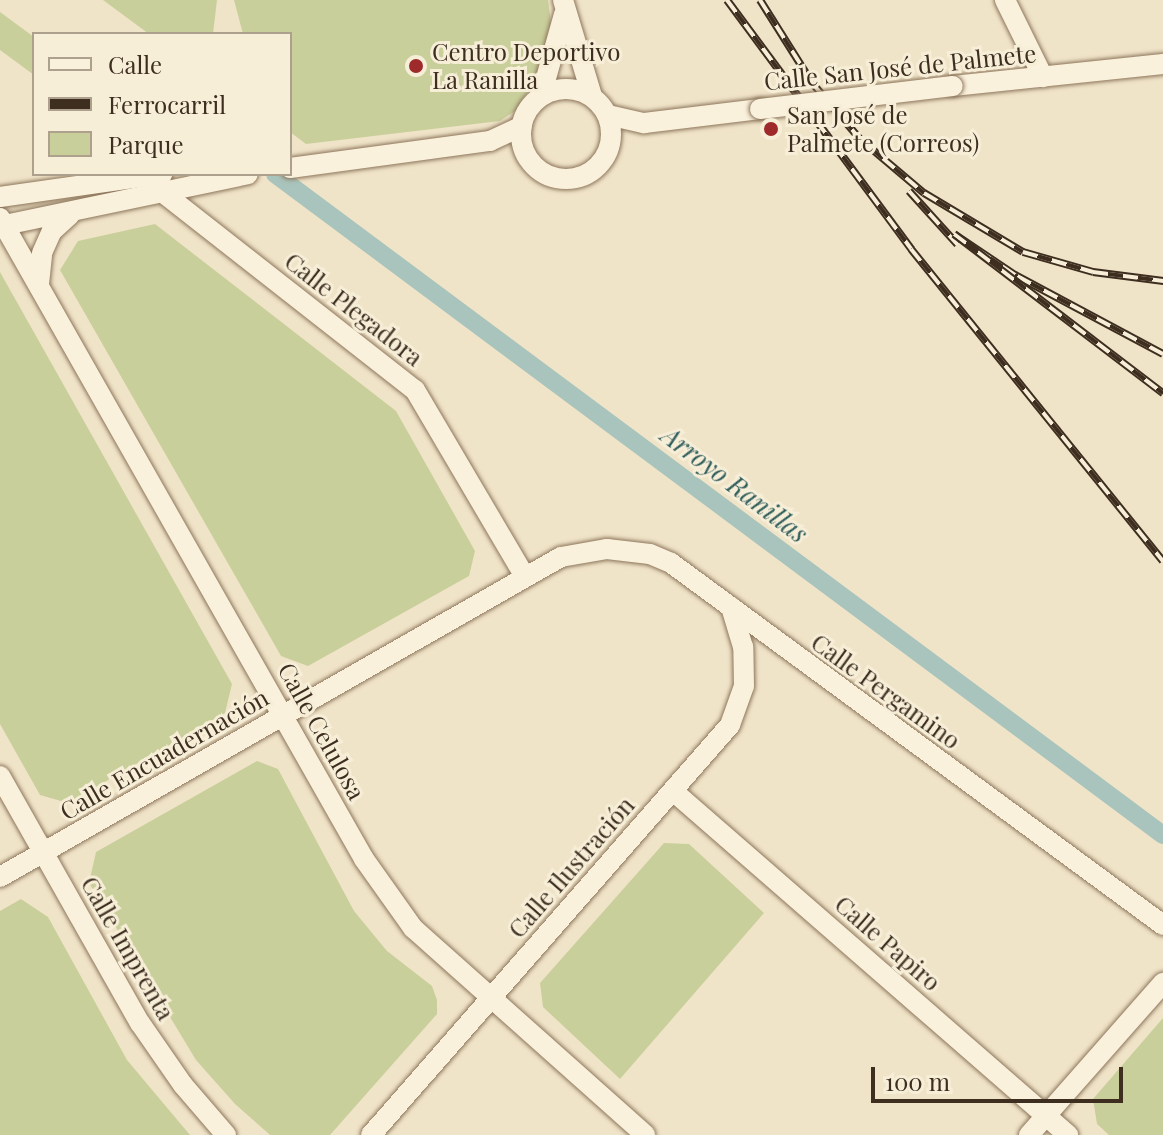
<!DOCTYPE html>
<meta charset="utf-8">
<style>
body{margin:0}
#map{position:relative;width:1163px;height:1135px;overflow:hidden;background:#f0e4c8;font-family:"Playfair Display",serif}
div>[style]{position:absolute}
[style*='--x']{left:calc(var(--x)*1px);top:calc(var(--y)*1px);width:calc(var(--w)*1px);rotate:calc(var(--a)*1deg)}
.green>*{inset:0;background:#c9cf9b}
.canal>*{height:18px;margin:-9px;padding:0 9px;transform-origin:9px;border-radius:9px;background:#a9c4bc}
.roads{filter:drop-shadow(0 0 2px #8d765c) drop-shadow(0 0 2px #8d765c)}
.minor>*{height:20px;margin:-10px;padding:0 10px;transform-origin:10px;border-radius:10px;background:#faf1dc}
.minor>.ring{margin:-10px;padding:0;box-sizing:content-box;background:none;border:20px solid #faf1dc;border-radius:50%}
.rail>*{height:8px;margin-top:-4px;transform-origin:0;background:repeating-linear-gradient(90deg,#f7eed8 0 15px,#3d2e20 0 30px);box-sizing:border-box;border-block:2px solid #3d2e20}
.bridges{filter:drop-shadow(0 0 2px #8d765c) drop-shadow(0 0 2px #8d765c)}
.minor-bridge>*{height:20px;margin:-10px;padding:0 10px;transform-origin:10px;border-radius:10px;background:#faf1dc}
.dots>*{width:22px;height:22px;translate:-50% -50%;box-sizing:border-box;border:4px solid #f7eed8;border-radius:50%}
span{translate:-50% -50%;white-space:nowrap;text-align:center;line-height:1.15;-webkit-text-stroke:6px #f7eed8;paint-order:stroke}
.poi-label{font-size:24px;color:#3d2e20}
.left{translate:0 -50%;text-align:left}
.street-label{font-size:24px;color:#3d2e20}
.water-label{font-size:26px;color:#2f5d5a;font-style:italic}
.legend{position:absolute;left:32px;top:32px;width:260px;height:144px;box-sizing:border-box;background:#f7eed8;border:2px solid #ada18e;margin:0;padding:10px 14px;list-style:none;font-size:24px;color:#3d2e20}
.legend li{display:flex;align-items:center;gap:16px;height:40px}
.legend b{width:40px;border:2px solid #ada18e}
.scale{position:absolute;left:871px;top:1067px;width:252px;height:36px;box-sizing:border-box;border:4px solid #3d2e20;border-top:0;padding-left:10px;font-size:24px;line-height:28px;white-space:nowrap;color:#3d2e20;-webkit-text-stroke:6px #f7eed8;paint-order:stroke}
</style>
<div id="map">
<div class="green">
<i style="clip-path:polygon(103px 0,217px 0,213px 34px,149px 34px)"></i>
<i style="clip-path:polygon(234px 0,548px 0,551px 23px,539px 75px,515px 111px,500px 121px,306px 144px,290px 132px,290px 34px,243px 34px)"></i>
<i style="clip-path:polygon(0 12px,34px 37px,34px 75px,0 50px)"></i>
<i style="clip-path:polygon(155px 224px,396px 411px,475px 551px,469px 576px,308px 666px,281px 656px,60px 270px,78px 241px)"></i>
<i style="clip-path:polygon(0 272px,232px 684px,225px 713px,68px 803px,40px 795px,0 724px)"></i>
<i style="clip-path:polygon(257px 761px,278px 769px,354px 911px,387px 951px,432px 986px,437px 1000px,437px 1014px,330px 1135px,270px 1135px,235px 1104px,196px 1060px,89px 883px,96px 852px)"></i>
<i style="clip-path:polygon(664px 843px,689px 844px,764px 913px,620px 1079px,543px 1007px,540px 983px)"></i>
<i style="clip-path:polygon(21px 899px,48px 917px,127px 1060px,190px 1135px,0 1135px,0 911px)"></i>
<i style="clip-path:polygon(1163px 1018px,1163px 1135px,1109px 1135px,1097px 1124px,1093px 1099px)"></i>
</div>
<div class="canal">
<i style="--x:275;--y:174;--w:1107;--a:36.66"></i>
</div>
<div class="roads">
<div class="minor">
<i style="--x:563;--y:0;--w:100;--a:73.2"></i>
<i style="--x:1005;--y:0;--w:86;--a:63.7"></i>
<i style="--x:953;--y:86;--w:211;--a:-6"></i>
<i class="ring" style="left:521px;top:89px;width:70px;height:70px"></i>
<i style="--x:541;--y:96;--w:85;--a:-74.3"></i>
<i style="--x:608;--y:115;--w:37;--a:13"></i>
<i style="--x:644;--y:123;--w:117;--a:-6.9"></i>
<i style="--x:290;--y:168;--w:202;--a:-7.7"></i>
<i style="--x:490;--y:141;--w:35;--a:-25"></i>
<i style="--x:166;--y:195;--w:316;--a:38.1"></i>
<i style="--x:415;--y:390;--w:217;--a:59.5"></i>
<i style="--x:0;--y:197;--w:164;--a:-8.1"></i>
<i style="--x:0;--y:218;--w:737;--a:60.41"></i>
<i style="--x:364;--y:859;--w:85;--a:54.6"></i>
<i style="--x:413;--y:928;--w:311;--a:41.7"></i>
<i style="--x:0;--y:226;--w:253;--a:-11.8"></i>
<i style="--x:39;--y:284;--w:31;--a:-84"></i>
<i style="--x:42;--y:253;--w:24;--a:-66"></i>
<i style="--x:52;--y:231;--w:24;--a:-42"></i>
<i style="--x:0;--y:776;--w:284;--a:60.5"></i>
<i style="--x:140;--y:1023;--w:75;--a:55.3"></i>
<i style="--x:183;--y:1085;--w:66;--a:49.3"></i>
<i style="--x:673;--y:791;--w:524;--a:41.05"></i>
<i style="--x:0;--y:877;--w:646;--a:-29.7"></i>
<i style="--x:561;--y:557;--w:47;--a:-9.9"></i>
<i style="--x:607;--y:549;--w:43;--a:6.6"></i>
<i style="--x:650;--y:554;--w:23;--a:23"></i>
<i style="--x:671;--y:563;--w:611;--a:36.34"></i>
<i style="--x:371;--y:1135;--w:545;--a:-48.79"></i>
<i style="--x:730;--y:725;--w:41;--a:-70.3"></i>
<i style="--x:744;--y:686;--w:39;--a:-91"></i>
<i style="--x:743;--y:647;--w:42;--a:-106.7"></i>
<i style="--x:1029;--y:1135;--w:203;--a:-48.6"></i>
</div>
</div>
<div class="rail">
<i style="--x:727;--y:0;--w:310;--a:53.5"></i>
<i style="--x:911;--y:249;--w:401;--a:51.1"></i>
<i style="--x:760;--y:0;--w:99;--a:57.8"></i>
<i style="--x:813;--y:84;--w:72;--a:49.5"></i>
<i style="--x:860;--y:139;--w:84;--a:40.2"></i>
<i style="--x:924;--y:193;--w:115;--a:30.8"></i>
<i style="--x:1023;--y:252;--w:73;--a:15.9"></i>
<i style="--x:1093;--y:272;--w:71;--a:7.3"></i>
<i style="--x:909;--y:191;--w:72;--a:47.8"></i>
<i style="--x:1163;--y:354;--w:168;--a:-151.9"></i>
<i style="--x:1015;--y:275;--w:73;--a:-146.1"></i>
<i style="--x:954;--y:234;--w:263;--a:37.3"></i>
</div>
<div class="bridges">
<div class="minor-bridge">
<i style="--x:760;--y:109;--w:194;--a:-6.8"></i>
</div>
</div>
<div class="dots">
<i style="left:416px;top:66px;background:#9e2a2b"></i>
<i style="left:771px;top:129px;background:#9e2a2b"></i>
</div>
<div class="poi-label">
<span class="left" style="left:432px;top:66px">Centro Deportivo<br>La Ranilla</span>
<span class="left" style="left:787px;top:129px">San José de<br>Palmete (Correos)</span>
</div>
<div class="street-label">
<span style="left:900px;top:67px;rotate:-6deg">Calle San José de Palmete</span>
<span style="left:354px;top:309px;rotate:38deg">Calle Plegadora</span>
<span style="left:886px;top:691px;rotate:36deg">Calle Pergamino</span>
<span style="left:322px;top:731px;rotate:61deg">Calle Celulosa</span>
<span style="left:164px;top:754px;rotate:-30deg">Calle Encuadernación</span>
<span style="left:571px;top:867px;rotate:-49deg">Calle Ilustración</span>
<span style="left:888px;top:943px;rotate:41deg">Calle Papiro</span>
<span style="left:128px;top:948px;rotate:60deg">Calle Imprenta</span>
</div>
<div class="water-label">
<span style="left:735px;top:484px;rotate:37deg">Arroyo Ranillas</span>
</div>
<ul class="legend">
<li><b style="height:10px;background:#faf1dc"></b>Calle</li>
<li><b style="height:10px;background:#3d2e20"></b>Ferrocarril</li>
<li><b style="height:22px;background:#c9cf9b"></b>Parque</li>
</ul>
<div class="scale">100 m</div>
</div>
